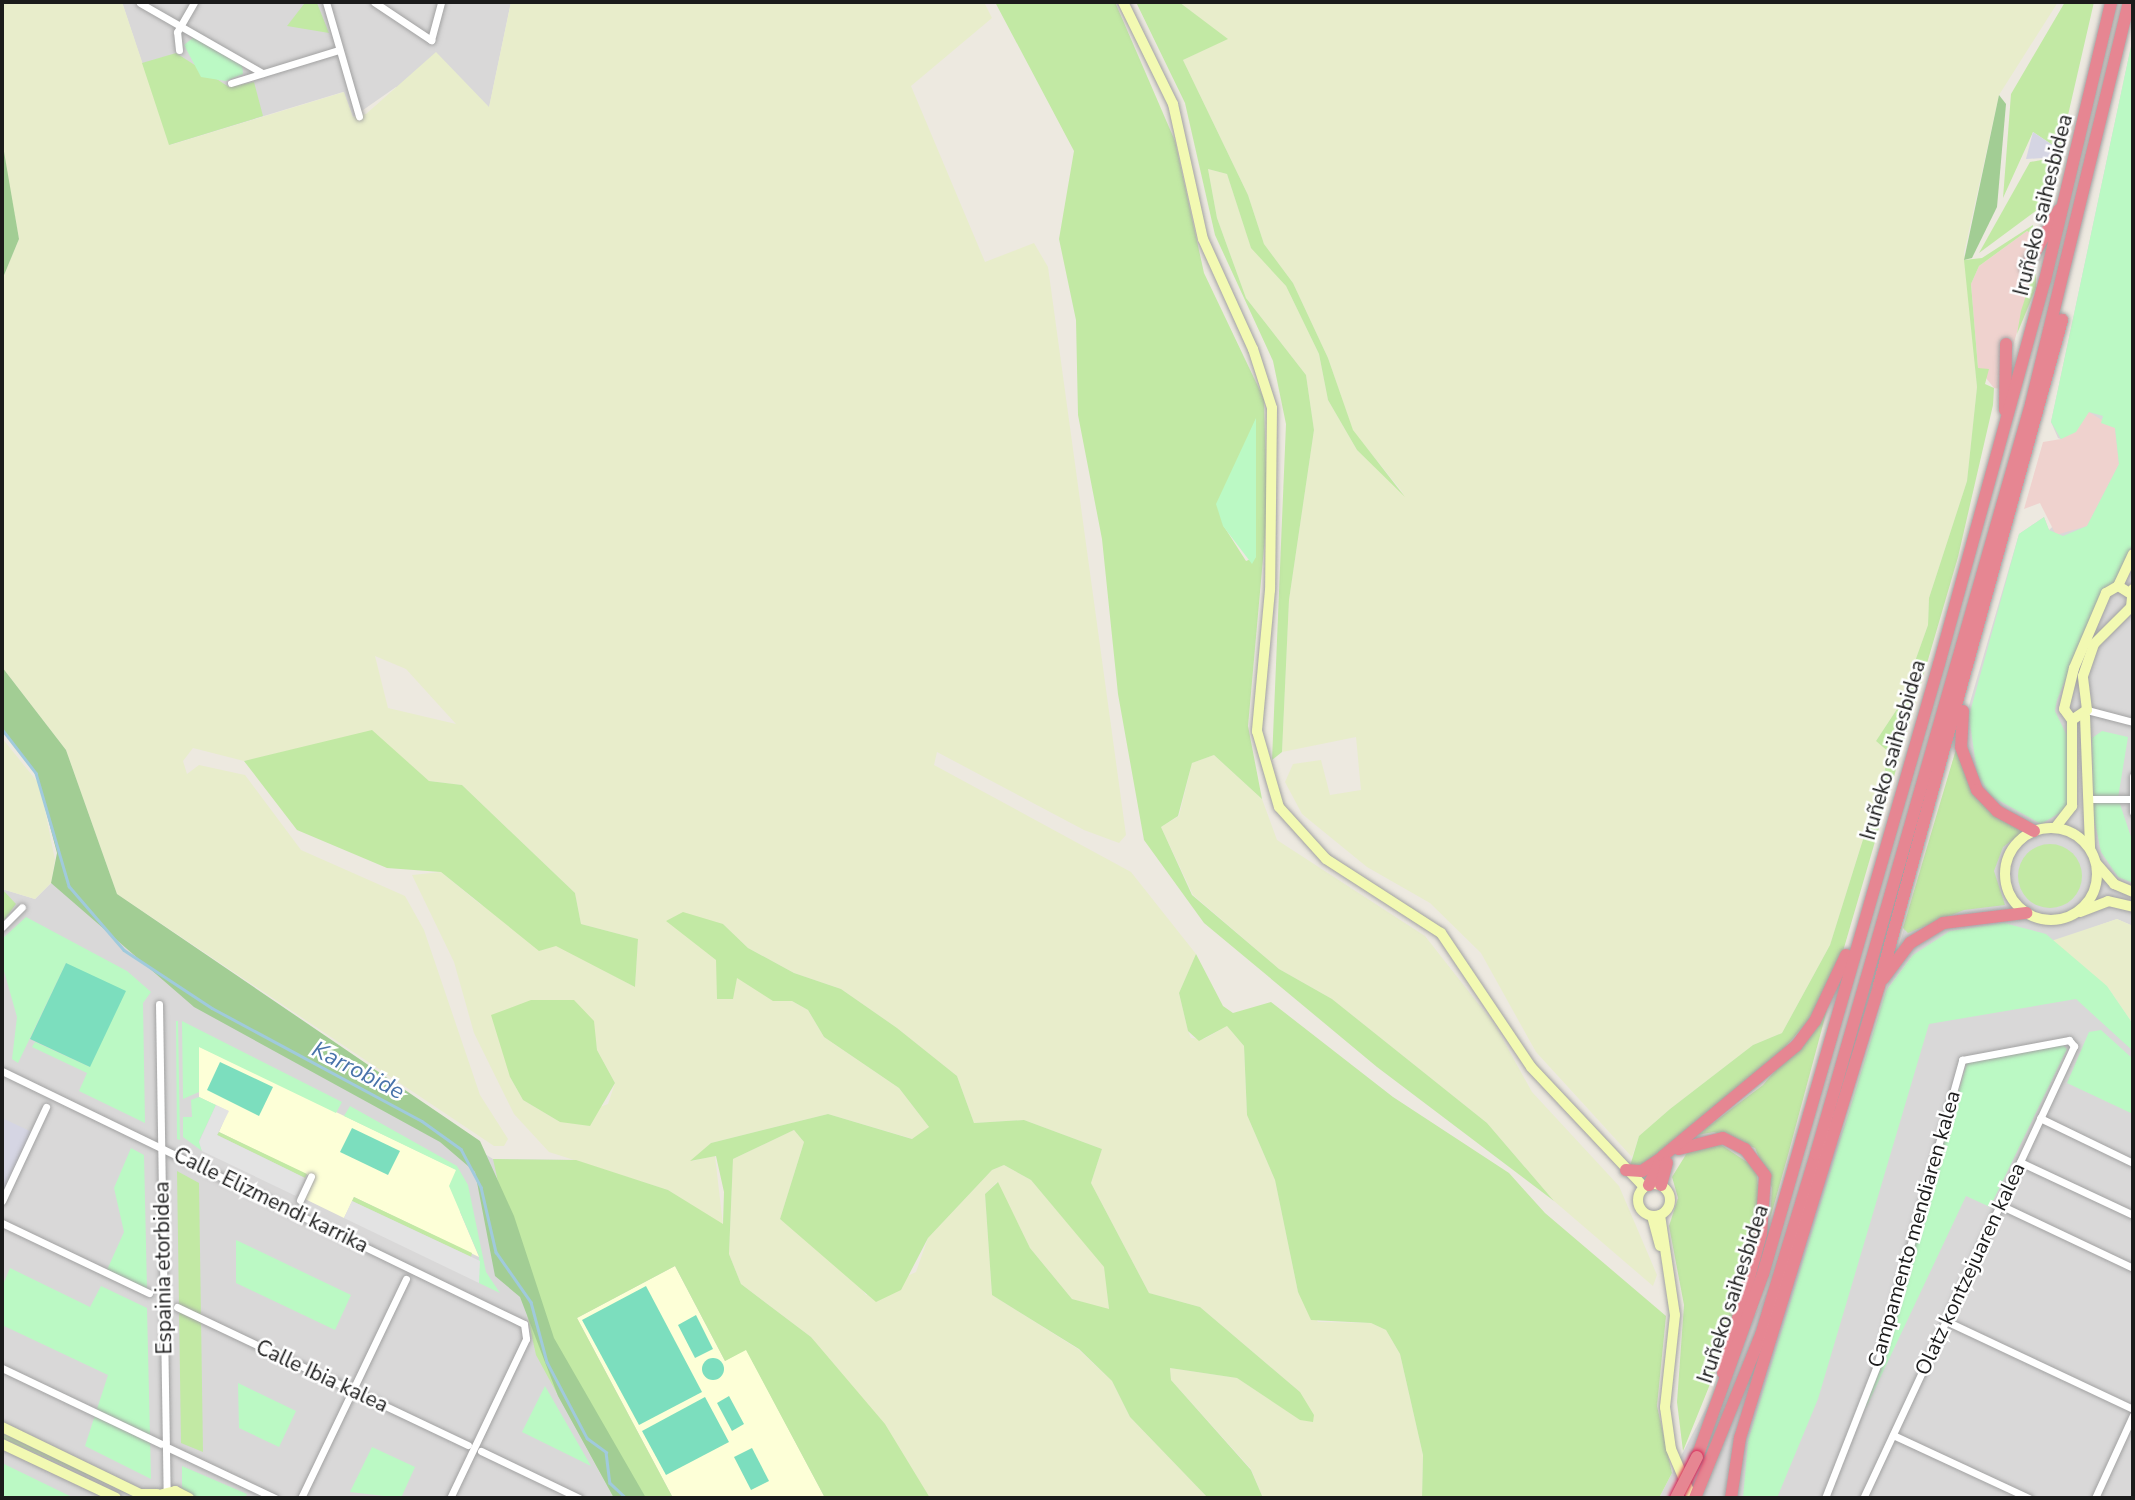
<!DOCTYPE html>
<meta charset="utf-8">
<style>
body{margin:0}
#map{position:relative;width:2135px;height:1500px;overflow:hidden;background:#ede9e0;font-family:"Nunito Sans",sans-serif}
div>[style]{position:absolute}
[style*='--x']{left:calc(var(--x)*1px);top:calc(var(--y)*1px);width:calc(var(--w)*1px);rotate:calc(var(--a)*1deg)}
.residential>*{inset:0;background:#d9d8d8}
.commercial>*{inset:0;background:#efd2ce}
.education>*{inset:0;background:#fdffd7}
.farmland>*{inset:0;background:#e8edcb}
.grass>*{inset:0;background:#c2e9a4}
.round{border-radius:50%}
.forest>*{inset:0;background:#a2cd94}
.park>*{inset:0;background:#bbf9c4}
.pitch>*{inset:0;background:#7cdebe}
.parking>*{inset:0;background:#e3e3e3}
.plaza>*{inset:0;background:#d5d5e3}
.stream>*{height:2.5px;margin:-1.25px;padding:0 1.25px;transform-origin:1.25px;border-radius:1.25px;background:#a0cadc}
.roads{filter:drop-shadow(0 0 2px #a2a2a2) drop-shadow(0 0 2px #a2a2a2)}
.street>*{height:7px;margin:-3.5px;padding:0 3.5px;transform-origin:3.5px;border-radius:3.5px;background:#fff}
.secondary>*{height:10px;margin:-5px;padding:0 5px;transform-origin:5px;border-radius:5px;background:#f2f9b2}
.secondary>.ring{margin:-5px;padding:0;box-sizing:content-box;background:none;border:10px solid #f2f9b2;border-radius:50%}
.highway>*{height:12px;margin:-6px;padding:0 6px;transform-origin:6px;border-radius:6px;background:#e68692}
.bridges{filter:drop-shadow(0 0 2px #d62255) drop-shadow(0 0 2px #d62255)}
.highway-bridge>*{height:12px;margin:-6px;padding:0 6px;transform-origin:6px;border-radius:6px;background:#e68692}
span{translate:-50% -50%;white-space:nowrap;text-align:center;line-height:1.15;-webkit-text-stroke:5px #fff;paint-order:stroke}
.street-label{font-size:21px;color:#1b1b1b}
.water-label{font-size:23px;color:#4873aa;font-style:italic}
.frame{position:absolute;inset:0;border:4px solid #1b1b1b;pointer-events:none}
</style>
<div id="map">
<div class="residential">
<i style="clip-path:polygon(122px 2px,511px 2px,489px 108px,396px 87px,353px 117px,343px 92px,169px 145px)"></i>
<i style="clip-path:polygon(2133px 37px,2133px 926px,2117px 919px,2049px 943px,2133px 1024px,2133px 1498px,1659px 1498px,1812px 1206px,1913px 955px,1886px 991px,2019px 534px,2044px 517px,2049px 530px,2119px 464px,2058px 438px,2051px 422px)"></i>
<i style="clip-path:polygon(51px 883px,493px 1159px,576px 1160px,785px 1318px,930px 1498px,2px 1498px,2px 889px,35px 899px)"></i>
</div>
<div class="commercial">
<i style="clip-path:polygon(2027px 231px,2033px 234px,2026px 259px,2036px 264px,2001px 389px,1994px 388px,1978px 368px,1971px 284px,1979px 266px)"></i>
<i style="clip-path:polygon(2089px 412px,2115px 428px,2119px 464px,2087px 526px,2056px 535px,2040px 503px,2024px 509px,2043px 442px,2061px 439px)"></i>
</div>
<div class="education">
<i style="clip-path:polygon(198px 1046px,457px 1170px,460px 1212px,479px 1257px,354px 1197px,344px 1218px,305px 1199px,314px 1178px,219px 1132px,228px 1111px,199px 1097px)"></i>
<i style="clip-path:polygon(675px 1266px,725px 1361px,746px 1349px,825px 1498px,673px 1498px,577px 1318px)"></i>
</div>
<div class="farmland">
<i style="clip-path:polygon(evenodd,2px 2px,122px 2px,170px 145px,344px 92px,353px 117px,366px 114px,436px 52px,489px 107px,511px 2px,984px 2px,992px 18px,911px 86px,985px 262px,1034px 243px,1048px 267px,1126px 835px,1119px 843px,1084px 830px,937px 752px,934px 765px,1131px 872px,1196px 954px,1179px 993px,1188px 1031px,1191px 1038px,1204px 1039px,1227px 1026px,1244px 1046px,1247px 1115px,1275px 1180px,1298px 1292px,1318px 1322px,1371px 1323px,1386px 1330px,1400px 1354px,1423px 1455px,1422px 1498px,1263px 1498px,1251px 1469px,1171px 1380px,1170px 1368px,1237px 1378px,1286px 1410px,1300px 1392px,1200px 1307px,1149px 1293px,1091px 1183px,1102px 1149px,1024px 1120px,974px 1123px,957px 1076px,897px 1028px,841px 989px,794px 973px,748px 948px,723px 924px,717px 960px,773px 1000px,792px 1001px,808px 1010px,824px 1037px,899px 1088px,929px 1127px,925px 1134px,913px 1139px,828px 1114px,711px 1143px,692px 1161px,715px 1156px,723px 1225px,668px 1190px,549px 1152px,514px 1114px,474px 1033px,454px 962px,412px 875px,441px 872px,480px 904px,635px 987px,638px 939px,581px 924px,575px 893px,462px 785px,429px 781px,372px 731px,244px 761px,193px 748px,183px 761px,187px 774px,199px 765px,245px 775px,301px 850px,405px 896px,424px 930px,480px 1095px,508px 1139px,504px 1146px,494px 1146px,117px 894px,66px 750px,2px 667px,2px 280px,19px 239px,2px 148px,2px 2px,375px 656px,406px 669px,456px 724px,388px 708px,375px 656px,2px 2px,593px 1021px,597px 1050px,615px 1083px,608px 1104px,560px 1122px,523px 1100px,510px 1077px,593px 1021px)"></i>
<i style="clip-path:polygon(1179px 2px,2058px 2px,1999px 95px,1964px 253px,1977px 387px,1967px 481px,1929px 598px,1928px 625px,1899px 706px,1876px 741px,1890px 752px,1830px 945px,1782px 1033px,1753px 1045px,1670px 1109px,1639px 1136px,1632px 1157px,1536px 1052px,1481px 953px,1430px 903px,1367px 867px,1302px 814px,1285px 782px,1293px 764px,1321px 760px,1330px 795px,1361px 790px,1356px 737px,1282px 752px,1289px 600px,1314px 430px,1306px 375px,1246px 298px,1217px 218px,1208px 169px,1227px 174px,1251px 247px,1286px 286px,1319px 354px,1328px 400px,1357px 450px,1404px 494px,1353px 431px,1328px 358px,1293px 283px,1264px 244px,1248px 195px,1183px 60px,1227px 39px)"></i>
<i style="clip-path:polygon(2px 738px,40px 785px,55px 860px,51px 883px,35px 899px,2px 889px)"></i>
<i style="clip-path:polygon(1214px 755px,1262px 799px,1277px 840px,1425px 936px,1495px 1025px,1532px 1092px,1619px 1186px,1657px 1275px,1653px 1286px,1554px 1201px,1487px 1123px,1332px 999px,1279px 969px,1193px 895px,1161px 827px,1179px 816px,1192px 763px)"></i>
<i style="clip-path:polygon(2117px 919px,2133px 926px,2133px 1024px,2107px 986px,2048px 942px)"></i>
<i style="clip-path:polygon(794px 1130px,804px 1142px,780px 1219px,849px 1272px,866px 1295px,916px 1272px,928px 1238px,992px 1170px,1004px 1165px,1031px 1180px,1105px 1267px,1109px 1310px,1072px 1299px,1030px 1248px,997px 1182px,985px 1194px,992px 1295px,1078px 1349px,1112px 1381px,1130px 1417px,1208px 1498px,930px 1498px,811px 1337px,741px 1284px,729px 1254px,733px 1159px)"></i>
</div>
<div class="grass">
<i style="clip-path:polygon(evenodd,995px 2px,1115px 2px,1175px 141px,1204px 273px,1264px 399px,1267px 514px,1248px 726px,1262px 799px,1214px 755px,1192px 763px,1178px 816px,1161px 827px,1192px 895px,1279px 969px,1332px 999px,1487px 1123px,1554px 1201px,1377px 1067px,1204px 923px,1144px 840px,1118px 694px,1102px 539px,1078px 415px,1076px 320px,1059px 239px,1074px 151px,995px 2px,1256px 419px,1256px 557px,1246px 561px,1223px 525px,1240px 455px,1256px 419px)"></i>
<i style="clip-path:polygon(1136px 2px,1179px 2px,1228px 39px,1183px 60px,1248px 195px,1264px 244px,1293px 283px,1328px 358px,1353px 430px,1405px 497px,1357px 450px,1328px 400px,1319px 354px,1286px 286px,1251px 248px,1227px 174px,1208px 169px,1217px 218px,1246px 298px,1306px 375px,1314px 430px,1289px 600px,1282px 752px,1272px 760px,1286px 424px,1273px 361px,1215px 235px,1185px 103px)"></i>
<i style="clip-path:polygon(2065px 2px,2094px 2px,2060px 150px,2033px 132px,2003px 198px,2011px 94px)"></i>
<i style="clip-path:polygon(317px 3px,329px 33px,287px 26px,304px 4px)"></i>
<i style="clip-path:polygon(176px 53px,229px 87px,254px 82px,263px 116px,169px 145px,142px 63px)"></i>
<i style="clip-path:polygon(2058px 157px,2037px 210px,1979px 253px,2030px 162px)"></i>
<i style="clip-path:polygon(2033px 225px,2033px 234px,2027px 231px,1979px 266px,1971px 284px,1978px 368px,1989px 369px,1985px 384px,1994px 388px,1993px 405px,1958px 557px,1839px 965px,1808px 1021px,1780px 1053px,1648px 1164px,1630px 1166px,1639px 1136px,1670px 1109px,1753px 1045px,1782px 1033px,1830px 945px,1890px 753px,1876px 741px,1899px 706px,1928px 625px,1929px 598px,1967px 481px,1977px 387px,1964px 260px,1982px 258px)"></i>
<i style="clip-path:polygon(2036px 264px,2036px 288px,2017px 334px,2021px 311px)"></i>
<i style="clip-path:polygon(372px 730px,429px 781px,462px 785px,575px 893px,581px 924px,638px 939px,635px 987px,556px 946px,539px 951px,441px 872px,387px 868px,297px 830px,244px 761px)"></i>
<i style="clip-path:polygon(1957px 746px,1968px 783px,1994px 815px,2023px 832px,2003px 847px,1994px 871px,2005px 905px,1964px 910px,1908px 933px,1903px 928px)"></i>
<i class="round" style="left:2018px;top:844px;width:64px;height:64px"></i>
<i style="clip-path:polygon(2px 889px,16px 904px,2px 923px)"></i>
<i style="clip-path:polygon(683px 912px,723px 924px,748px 948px,794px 973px,841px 989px,897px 1028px,957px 1076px,974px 1123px,1024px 1120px,1102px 1149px,1091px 1183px,1149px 1293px,1200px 1307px,1300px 1392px,1314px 1415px,1313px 1422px,1300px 1420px,1237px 1378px,1170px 1368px,1171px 1380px,1251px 1470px,1263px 1498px,1208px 1498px,1130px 1417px,1112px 1381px,1079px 1349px,992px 1295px,985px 1194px,998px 1182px,1030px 1248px,1072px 1299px,1109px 1309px,1104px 1267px,1031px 1180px,1004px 1165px,992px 1170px,928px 1238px,901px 1290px,876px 1302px,780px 1219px,804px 1142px,794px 1130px,733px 1159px,729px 1254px,741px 1284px,811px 1337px,885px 1424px,930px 1498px,825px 1498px,746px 1350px,725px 1361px,675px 1266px,577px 1318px,673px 1498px,614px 1498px,536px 1355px,493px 1159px,576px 1160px,668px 1190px,723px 1224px,724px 1192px,716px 1156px,690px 1161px,711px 1143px,828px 1114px,912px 1139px,929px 1127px,899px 1088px,824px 1037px,808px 1010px,792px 1001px,773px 1001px,737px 978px,733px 999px,717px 999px,716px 960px,666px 921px)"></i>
<i style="clip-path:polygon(1196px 954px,1223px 1006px,1233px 1013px,1271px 1002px,1393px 1097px,1509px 1173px,1545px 1213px,1666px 1316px,1657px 1406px,1672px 1473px,1659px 1498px,1422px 1498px,1423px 1455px,1400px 1354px,1386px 1330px,1371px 1323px,1311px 1320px,1298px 1292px,1275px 1180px,1247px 1115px,1244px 1046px,1227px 1026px,1199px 1041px,1188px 1031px,1179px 993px)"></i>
<i style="clip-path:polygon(531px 1000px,574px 1000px,594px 1021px,597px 1050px,615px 1083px,590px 1126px,560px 1122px,523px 1100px,510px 1077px,491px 1015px)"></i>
<i style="clip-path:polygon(1827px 1010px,1788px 1155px,1770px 1219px,1772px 1188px,1755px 1148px,1714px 1132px,1697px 1135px,1763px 1085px)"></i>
<i style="clip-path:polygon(219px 1132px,307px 1174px,305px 1178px,217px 1135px)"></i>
<i style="clip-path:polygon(1720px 1144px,1756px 1168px,1761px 1212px,1721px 1357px,1683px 1451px,1677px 1402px,1684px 1305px,1669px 1226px,1678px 1198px,1672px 1177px,1690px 1148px)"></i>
<i style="clip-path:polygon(177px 1171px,199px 1183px,203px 1452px,181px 1443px)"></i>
<i style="clip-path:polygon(354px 1197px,472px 1253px,471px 1257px,352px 1201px)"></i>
<i style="clip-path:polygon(2px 1433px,123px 1491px,2px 1438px)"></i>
</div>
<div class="forest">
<i style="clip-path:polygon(1999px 95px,2006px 104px,1997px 207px,1972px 258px,1964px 260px)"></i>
<i style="clip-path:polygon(2px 140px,19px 239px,2px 280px)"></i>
<i style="clip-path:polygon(2px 667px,66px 750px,117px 894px,480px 1141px,514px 1216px,554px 1338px,646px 1498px,614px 1498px,558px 1396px,520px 1297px,495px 1276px,475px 1172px,440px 1142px,194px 1007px,51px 883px,57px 853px,36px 773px,2px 730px)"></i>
</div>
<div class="park">
<i style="clip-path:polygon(194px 37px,242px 64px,243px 74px,226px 81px,201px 77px,184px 45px)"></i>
<i style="clip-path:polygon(2133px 37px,2133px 543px,2116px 581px,2101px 594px,2057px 700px,2055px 711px,2069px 740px,2068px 808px,2041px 824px,1991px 796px,1977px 773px,1969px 716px,2019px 534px,2044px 517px,2049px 530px,2063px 536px,2087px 526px,2119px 464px,2115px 428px,2101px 423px,2103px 416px,2089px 412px,2076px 432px,2061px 439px,2051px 422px)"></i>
<i style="clip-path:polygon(1256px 418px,1256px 557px,1252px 564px,1223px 526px,1216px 504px)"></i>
<i style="clip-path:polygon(2102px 731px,2128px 737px,2118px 798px,2133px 843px,2133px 883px,2118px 877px,2101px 852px,2094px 818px,2092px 738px)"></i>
<i style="clip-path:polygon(26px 917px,127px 971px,151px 992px,143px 1003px,145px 1123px,79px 1091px,87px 1073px,32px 1047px,35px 1042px,90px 1067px,66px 963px,18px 1063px,12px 1059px,17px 1017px,2px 964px,2px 939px)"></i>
<i style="clip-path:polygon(2004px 923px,2046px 934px,2107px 986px,2133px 1024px,2133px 1051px,2076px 999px,1929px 1024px,1818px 1399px,1777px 1498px,1743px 1498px,1748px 1441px,1886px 991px,1913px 955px,1950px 931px)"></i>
<i style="clip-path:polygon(176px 1021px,178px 1021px,180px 1140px,177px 1139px)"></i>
<i style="clip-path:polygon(182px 1021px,342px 1102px,336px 1113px,199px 1047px,199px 1092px,183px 1099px)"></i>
<i style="clip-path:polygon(2101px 1030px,2133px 1059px,2133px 1114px,2067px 1083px,2089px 1032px)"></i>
<i style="clip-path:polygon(2062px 1044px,2067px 1049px,1990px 1207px,1966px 1196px,1865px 1410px,1967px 1063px)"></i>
<i style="clip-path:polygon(199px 1097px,216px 1105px,199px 1141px,202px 1151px,183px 1137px,183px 1117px,192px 1117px,191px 1100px)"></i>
<i style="clip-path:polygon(350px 1106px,457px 1166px,468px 1185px,486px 1272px,500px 1293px,479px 1283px,479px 1256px,449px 1186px,456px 1170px,344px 1116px)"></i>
<i style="clip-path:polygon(131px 1148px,144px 1155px,147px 1289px,107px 1270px,124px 1232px,114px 1188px)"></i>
<i style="clip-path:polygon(236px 1240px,351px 1295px,335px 1330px,236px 1283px)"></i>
<i style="clip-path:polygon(10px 1268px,90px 1307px,101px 1286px,147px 1308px,151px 1479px,85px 1446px,108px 1375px,2px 1325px,2px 1287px)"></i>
<i style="clip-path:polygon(238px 1383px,296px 1411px,279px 1447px,239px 1428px)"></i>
<i style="clip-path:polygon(545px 1386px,591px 1466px,522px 1432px)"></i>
<i style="clip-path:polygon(372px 1447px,415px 1467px,401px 1498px,350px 1492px)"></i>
<i style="clip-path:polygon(2px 1463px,74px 1498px,2px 1498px)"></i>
<i style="clip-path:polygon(182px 1466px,247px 1494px,245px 1498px,194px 1498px,182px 1489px)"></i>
</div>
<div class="pitch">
<i style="clip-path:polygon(66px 963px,126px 991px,90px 1067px,30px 1039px)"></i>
<i style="clip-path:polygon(220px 1062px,273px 1087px,259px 1116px,207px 1090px)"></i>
<i style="clip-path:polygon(352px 1128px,400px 1151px,388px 1175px,340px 1152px)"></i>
<i style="clip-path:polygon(646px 1286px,702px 1392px,639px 1425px,582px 1320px)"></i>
<i style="clip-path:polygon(696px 1315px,713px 1349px,695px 1358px,678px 1325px)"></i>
<i class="round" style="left:702px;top:1358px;width:22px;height:22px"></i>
<i style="clip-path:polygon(729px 1396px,744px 1424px,732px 1431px,717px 1403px)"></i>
<i style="clip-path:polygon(705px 1397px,729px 1442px,666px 1475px,642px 1431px)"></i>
<i style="clip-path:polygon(752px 1448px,769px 1481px,751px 1490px,734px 1457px)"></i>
</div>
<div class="parking">
<i style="clip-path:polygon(216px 1105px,229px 1111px,217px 1135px,305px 1178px,296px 1196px,202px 1151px,199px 1142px)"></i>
<i style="clip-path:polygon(352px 1201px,480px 1261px,479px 1283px,344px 1218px)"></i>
</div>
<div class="plaza">
<i style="clip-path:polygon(2033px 132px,2060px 150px,2058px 157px,2026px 159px)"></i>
<i style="clip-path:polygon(2px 1118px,34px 1133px,6px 1193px,2px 1191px)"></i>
</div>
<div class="stream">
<i style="--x:2;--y:729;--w:56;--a:52.3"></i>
<i style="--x:36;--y:773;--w:118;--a:73.7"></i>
<i style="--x:69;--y:886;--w:84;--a:49.3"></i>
<i style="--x:124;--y:950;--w:105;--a:33.4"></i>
<i style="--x:212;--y:1008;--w:238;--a:28.3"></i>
<i style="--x:422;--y:1121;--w:48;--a:35.7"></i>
<i style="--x:461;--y:1149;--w:43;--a:62.2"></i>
<i style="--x:481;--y:1187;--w:67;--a:77"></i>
<i style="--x:496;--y:1252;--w:61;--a:55"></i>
<i style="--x:531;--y:1302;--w:62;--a:75.1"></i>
<i style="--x:547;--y:1362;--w:86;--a:62.2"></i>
<i style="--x:587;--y:1438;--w:24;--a:36"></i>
<i style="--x:606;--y:1452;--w:31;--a:83"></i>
<i style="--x:610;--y:1483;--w:22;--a:43"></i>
</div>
<div class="roads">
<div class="street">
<i style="--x:326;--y:2;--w:119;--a:73.9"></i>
<i style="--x:374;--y:2;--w:69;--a:33.7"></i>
<i style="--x:431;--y:40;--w:39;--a:-75"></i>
<i style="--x:140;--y:3;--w:141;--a:29.8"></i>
<i style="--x:179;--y:50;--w:18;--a:-96"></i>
<i style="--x:177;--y:32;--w:34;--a:-60"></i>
<i style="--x:231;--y:83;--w:113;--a:-17"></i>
<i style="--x:2087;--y:710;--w:48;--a:14.6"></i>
<i style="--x:2133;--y:776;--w:36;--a:90"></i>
<i style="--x:2090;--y:799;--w:43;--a:0"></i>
<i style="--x:2;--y:927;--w:28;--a:-45"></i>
<i style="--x:159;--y:1004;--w:486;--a:89.1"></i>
<i style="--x:2;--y:1071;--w:580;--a:25.86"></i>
<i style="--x:524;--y:1324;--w:15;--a:82"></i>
<i style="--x:526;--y:1339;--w:176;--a:115.5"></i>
<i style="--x:2040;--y:1118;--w:103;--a:25.8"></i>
<i style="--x:2020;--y:1162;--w:125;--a:25.1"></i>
<i style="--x:300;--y:1200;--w:26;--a:-65"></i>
<i style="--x:2;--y:1201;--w:104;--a:-64.9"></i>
<i style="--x:2000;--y:1205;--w:147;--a:25.3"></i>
<i style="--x:2;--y:1223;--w:163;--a:25.5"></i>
<i style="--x:177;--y:1307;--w:322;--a:25.4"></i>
<i style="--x:1946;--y:1321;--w:207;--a:25.2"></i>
<i style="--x:2;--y:1368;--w:176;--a:25.5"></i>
<i style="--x:1893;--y:1435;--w:150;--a:24.9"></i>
<i style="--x:169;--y:1448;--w:117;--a:25.3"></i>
<i style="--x:481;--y:1451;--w:109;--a:25.6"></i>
<i style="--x:301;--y:1498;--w:243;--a:-64.4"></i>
<i style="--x:1825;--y:1498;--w:143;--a:-68.6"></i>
<i style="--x:1877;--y:1365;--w:317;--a:-74.4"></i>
<i style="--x:1962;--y:1060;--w:109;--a:-10.6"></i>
<i style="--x:2069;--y:1040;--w:8;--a:50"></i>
<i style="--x:2074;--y:1046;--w:499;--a:115"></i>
<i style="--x:2095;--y:1498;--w:91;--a:-65.4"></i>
</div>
<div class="secondary">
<i style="--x:1123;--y:2;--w:114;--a:63.9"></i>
<i style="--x:1173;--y:104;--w:138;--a:77.5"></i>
<i style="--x:1203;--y:239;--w:121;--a:65.6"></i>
<i style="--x:1253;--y:349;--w:62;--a:72.1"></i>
<i style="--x:1272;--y:408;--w:182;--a:90.6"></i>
<i style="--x:1270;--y:590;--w:142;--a:95.3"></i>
<i style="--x:1257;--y:731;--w:79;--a:73.9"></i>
<i style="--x:1279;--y:807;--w:70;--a:47.9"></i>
<i style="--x:1326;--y:859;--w:137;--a:32.8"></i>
<i style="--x:1441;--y:933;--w:161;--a:56.1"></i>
<i style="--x:1531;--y:1067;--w:165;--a:46.7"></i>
<i style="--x:2118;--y:586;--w:35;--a:-65"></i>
<i style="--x:2131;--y:594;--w:15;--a:-148"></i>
<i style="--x:2118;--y:586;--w:14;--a:150"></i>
<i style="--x:2106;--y:593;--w:82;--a:113.1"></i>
<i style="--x:2074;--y:668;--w:42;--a:103.7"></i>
<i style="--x:2064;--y:709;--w:14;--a:54"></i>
<i style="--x:2072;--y:720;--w:18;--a:-34"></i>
<i style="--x:2087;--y:710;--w:34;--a:-97"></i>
<i style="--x:2083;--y:676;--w:34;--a:-71"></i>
<i style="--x:2094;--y:644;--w:52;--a:-45"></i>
<i style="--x:2131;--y:607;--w:18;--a:-84"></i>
<i style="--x:2085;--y:716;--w:133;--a:87.8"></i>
<i style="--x:2055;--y:828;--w:28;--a:-52"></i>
<i style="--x:2072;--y:806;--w:86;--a:-90"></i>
<i class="ring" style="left:2005px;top:828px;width:82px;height:82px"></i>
<i style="--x:2096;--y:863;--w:28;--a:49"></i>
<i style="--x:2114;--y:884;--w:21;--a:23"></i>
<i style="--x:2080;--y:912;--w:30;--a:-21"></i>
<i style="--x:2108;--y:901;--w:26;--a:13"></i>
<i class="ring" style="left:1638px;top:1184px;width:22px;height:22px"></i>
<i style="--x:1660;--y:1215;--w:101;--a:81.5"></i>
<i style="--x:1675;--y:1315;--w:93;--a:96.2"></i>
<i style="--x:1665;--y:1407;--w:42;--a:81.9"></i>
<i style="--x:1671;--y:1449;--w:53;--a:66.8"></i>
<i style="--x:1652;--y:1216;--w:31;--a:75"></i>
<i style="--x:2;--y:1427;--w:153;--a:25.9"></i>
<i style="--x:140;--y:1494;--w:17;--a:0"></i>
<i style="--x:2;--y:1444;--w:126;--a:25.3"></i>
<i style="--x:154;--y:1496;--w:22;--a:-13"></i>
<i style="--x:175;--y:1491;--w:16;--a:27"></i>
</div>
<div class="highway">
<i style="--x:2026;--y:268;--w:67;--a:-60.4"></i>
<i style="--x:2005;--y:410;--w:66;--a:-89.1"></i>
<i style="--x:1963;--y:711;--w:36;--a:93"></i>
<i style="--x:1961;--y:747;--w:46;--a:69.6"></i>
<i style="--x:1977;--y:790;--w:29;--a:46"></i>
<i style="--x:1997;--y:811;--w:42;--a:28.4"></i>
<i style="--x:1883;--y:979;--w:45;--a:-53.1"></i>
<i style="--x:1910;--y:943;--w:39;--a:-31"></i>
<i style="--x:1943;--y:923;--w:84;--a:-6.9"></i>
<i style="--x:1679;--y:1149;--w:45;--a:-14"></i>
<i style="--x:1723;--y:1138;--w:25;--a:27"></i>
<i style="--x:1745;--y:1149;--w:34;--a:53"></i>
<i style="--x:1765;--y:1176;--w:58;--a:93.9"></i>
<i style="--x:1761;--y:1234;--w:144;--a:105.3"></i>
<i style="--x:1626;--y:1170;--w:16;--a:4"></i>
<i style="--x:1642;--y:1171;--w:22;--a:-34"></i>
<i style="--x:1649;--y:1185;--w:32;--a:-64"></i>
<i style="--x:1663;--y:1156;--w:173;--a:-39.6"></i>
<i style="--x:1796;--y:1046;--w:31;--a:-53"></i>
<i style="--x:1815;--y:1021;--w:73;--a:-64.8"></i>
<i style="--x:1661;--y:1185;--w:23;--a:-75"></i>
<i style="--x:1697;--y:1457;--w:195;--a:-70.2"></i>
<i style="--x:1763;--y:1274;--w:635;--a:-73.91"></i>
<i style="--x:1939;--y:664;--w:398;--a:-74.6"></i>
<i style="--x:2045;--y:280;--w:286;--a:-76.6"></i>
<i style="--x:1695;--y:1498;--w:176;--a:-68"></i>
<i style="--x:1761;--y:1335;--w:189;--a:-73.1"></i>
<i style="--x:1816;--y:1154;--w:780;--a:-74"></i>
<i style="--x:2031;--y:404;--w:414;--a:-76.3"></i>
<i style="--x:1731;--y:1498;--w:61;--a:-81.5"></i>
<i style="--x:1740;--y:1438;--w:474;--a:-72.9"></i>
<i style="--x:1879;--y:985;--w:690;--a:-74.61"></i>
</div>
</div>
<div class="bridges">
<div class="highway-bridge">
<i style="--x:1676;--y:1498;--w:46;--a:-62.9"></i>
</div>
</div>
<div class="street-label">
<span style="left:2043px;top:205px;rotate:-76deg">Iruñeko saihesbidea</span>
<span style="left:1893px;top:750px;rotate:-74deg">Iruñeko saihesbidea</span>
<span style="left:271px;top:1200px;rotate:26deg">Calle Elizmendi karrika</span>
<span style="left:1914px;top:1229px;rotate:-74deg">Campamento mendiaren kalea</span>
<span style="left:163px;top:1268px;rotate:-91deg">Espainia etorbidea</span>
<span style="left:1970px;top:1269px;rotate:-65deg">Olatz kontzejuaren kalea</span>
<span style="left:1733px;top:1294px;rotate:-72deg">Iruñeko saihesbidea</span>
<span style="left:322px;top:1376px;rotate:25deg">Calle Ibia kalea</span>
</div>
<div class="water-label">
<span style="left:358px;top:1071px;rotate:27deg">Karrobide</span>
</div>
<div class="frame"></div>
</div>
